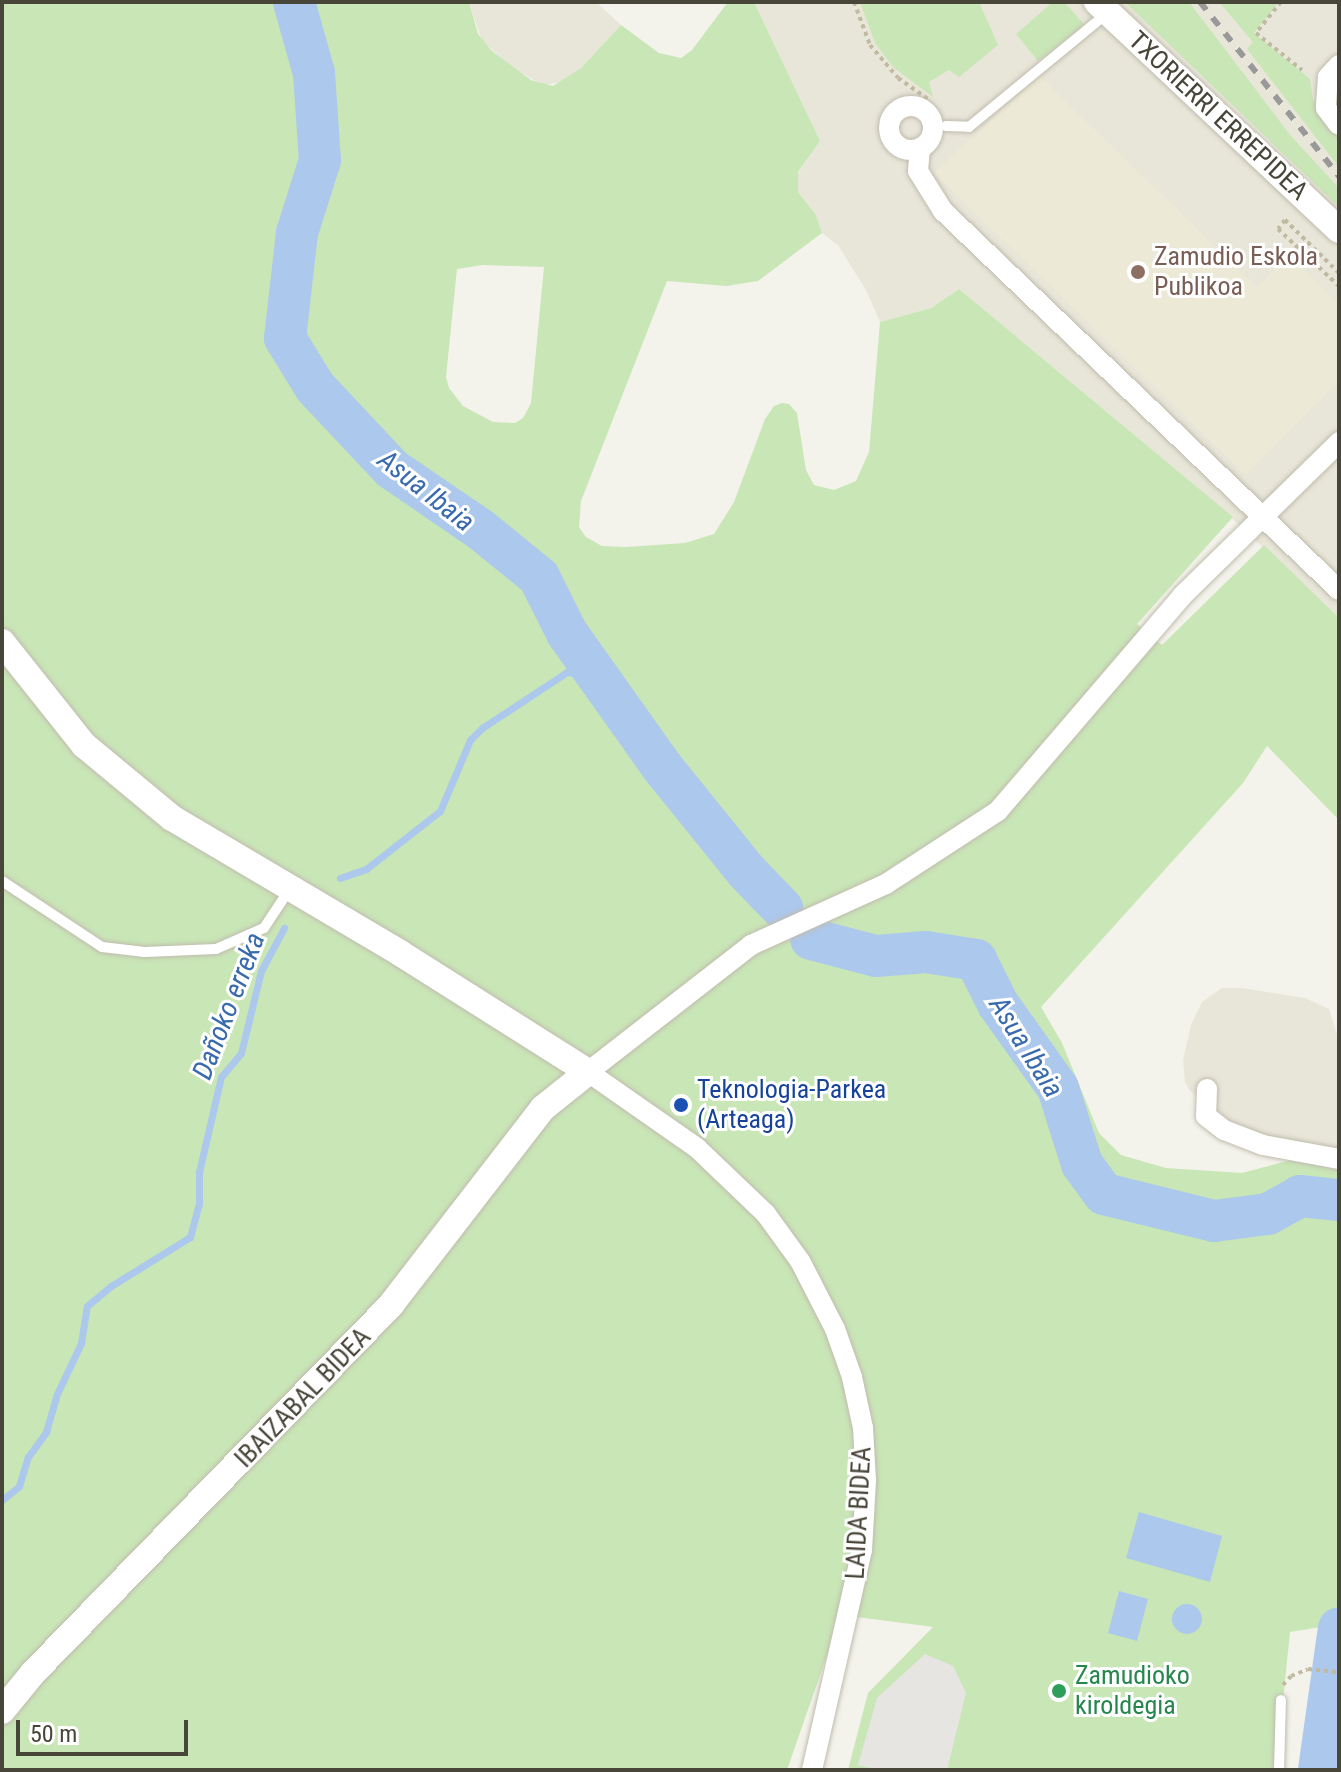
<!DOCTYPE html>
<meta charset="utf-8">
<style>
body{margin:0}
#map{position:relative;width:1341px;height:1772px;overflow:hidden;background:#f4f3eb;font-family:"Roboto Condensed",sans-serif}
div>[style]{position:absolute}
[style*='--x']{left:calc(var(--x)*1px);top:calc(var(--y)*1px);width:calc(var(--w)*1px);rotate:calc(var(--a)*1deg)}
.residential>*{inset:0;background:#e8e6d9}
.education>*{inset:0;background:#ecead6}
.green>*{inset:0;background:#c9e6b7}
.parking>*{inset:0;background:#e6e5e2}
.water>*{inset:0;background:#acc8ec}
.round{border-radius:50%}
.stream>*{height:7px;margin:-3.5px;padding:0 3.5px;transform-origin:3.5px;border-radius:3.5px;background:#acc8ec}
.river>*{height:42px;margin:-21px;padding:0 21px;transform-origin:21px;border-radius:21px;background:#acc8ec}
.path>*{height:4px;margin-top:-2px;transform-origin:0;background:repeating-linear-gradient(90deg,#c0baa0 0 4px,transparent 0 8px)}
.roads{filter:drop-shadow(0 0 2px #c0bcae) drop-shadow(0 0 2px #c0bcae)}
.service>*{height:10px;margin:-5px;padding:0 5px;transform-origin:5px;border-radius:5px;background:#fff}
.minor>*{height:20px;margin:-10px;padding:0 10px;transform-origin:10px;border-radius:10px;background:#fff}
.minor>.ring{margin:-10px;padding:0;box-sizing:content-box;background:none;border:20px solid #fff;border-radius:50%}
.tertiary>*{height:26px;margin:-13px;padding:0 13px;transform-origin:13px;border-radius:13px;background:#fff}
.rail>*{height:6px;margin-top:-3px;transform-origin:0;background:repeating-linear-gradient(90deg,#999 0 10px,transparent 0 20px)}
.dots>*{width:22px;height:22px;translate:-50% -50%;box-sizing:border-box;border:4px solid #fff;border-radius:50%}
span{translate:-50% -50%;white-space:nowrap;text-align:center;line-height:1.15;-webkit-text-stroke:6px #fff;paint-order:stroke}
.street-label{font-size:26px;color:#484539}
.education-label{font-size:26px;color:#785e54}
.left{translate:0 -50%;text-align:left}
.transit-label{font-size:26px;color:#164399}
.leisure-label{font-size:26px;color:#27864d}
.water-label{font-size:28px;color:#386aae;font-style:italic}
.frame{position:absolute;inset:0;border:4px solid #484539;pointer-events:none}
.scale{position:absolute;left:16px;top:1720px;width:172px;height:36px;box-sizing:border-box;border:4px solid #484539;border-top:0;padding-left:10px;font-size:24px;line-height:28px;white-space:nowrap;color:#484539;-webkit-text-stroke:6px #fff;paint-order:stroke}
</style>
<div id="map">
<div class="residential">
<i style="clip-path:polygon(469px 2px,596px 2px,621px 25px,581px 68px,563px 82px,543px 85px,513px 68px,482px 41px)"></i>
<i style="clip-path:polygon(754px 2px,1339px 2px,1339px 618px,1211px 499px,959px 289px,931px 308px,880px 322px,866px 290px,838px 245px,822px 233px,816px 215px,798px 192px,798px 173px,820px 141px)"></i>
<i style="clip-path:polygon(1222px 988px,1242px 988px,1305px 998px,1329px 1009px,1339px 1041px,1339px 1147px,1318px 1150px,1262px 1135px,1226px 1120px,1190px 1091px,1185px 1082px,1183px 1060px,1191px 1025px,1202px 1002px)"></i>
<i style="clip-path:polygon(1339px 1650px,1339px 1767px,1328px 1756px,1334px 1663px)"></i>
</div>
<div class="education">
<i style="clip-path:polygon(1039px 76px,1257px 287px,1289px 255px,1339px 304px,1339px 380px,1246px 475px,934px 173px)"></i>
</div>
<div class="green">
<i style="clip-path:polygon(evenodd,2px 2px,469px 2px,478px 34px,492px 51px,531px 80px,553px 86px,581px 68px,621px 25px,659px 53px,681px 58px,692px 50px,728px 2px,754px 2px,820px 141px,798px 172px,798px 192px,816px 215px,822px 233px,758px 281px,726px 286px,667px 281px,581px 501px,579px 527px,586px 537px,602px 546px,626px 547px,685px 543px,714px 534px,734px 502px,765px 419px,774px 406px,782px 403px,789px 404px,797px 413px,806px 470px,814px 485px,834px 490px,856px 481px,869px 452px,880px 322px,931px 308px,959px 289px,1233px 517px,1137px 624px,1162px 645px,1264px 545px,1339px 618px,1339px 820px,1267px 746px,1243px 783px,1041px 1007px,1062px 1043px,1099px 1133px,1121px 1155px,1166px 1168px,1242px 1173px,1339px 1147px,1339px 1624px,1290px 1632px,1276px 1770px,848px 1770px,868px 1693px,933px 1627px,857px 1617px,833px 1638px,787px 1770px,2px 1770px,2px 2px,483px 265px,544px 267px,531px 403px,523px 418px,515px 423px,493px 422px,463px 406px,449px 388px,446px 377px,457px 269px,483px 265px)"></i>
<i style="clip-path:polygon(860px 2px,979px 2px,998px 45px,959px 77px,949px 70px,929px 82px,933px 97px,894px 68px,875px 43px)"></i>
<i style="clip-path:polygon(1053px 2px,1064px 2px,1085px 25px,1038px 61px,1016px 34px)"></i>
<i style="clip-path:polygon(1125px 2px,1189px 2px,1291px 136px,1339px 188px,1339px 207px)"></i>
<i style="clip-path:polygon(1219px 2px,1279px 2px,1254px 33px,1310px 79px,1313px 101px,1319px 102px,1339px 134px,1339px 167px,1247px 49px,1253px 42px)"></i>
</div>
<div class="parking">
<i style="clip-path:polygon(925px 1654px,953px 1666px,966px 1693px,947px 1770px,878px 1770px,858px 1765px,877px 1698px)"></i>
</div>
<div class="water">
<i style="clip-path:polygon(1139px 1512px,1222px 1536px,1210px 1582px,1126px 1558px)"></i>
<i style="clip-path:polygon(1119px 1591px,1148px 1599px,1137px 1641px,1108px 1633px)"></i>
<i class="round" style="left:1172px;top:1604px;width:30px;height:30px"></i>
</div>
<div class="stream">
<i style="--x:340;--y:878;--w:28;--a:-19"></i>
<i style="--x:366;--y:869;--w:94;--a:-38.1"></i>
<i style="--x:440;--y:811;--w:77;--a:-67.1"></i>
<i style="--x:470;--y:740;--w:17;--a:-45"></i>
<i style="--x:482;--y:728;--w:102;--a:-33.4"></i>
<i style="--x:567;--y:672;--w:33;--a:7"></i>
<i style="--x:2;--y:1500;--w:22;--a:-39"></i>
<i style="--x:19;--y:1486;--w:30;--a:-73"></i>
<i style="--x:28;--y:1457;--w:31;--a:-54"></i>
<i style="--x:46;--y:1432;--w:37;--a:-74"></i>
<i style="--x:56;--y:1396;--w:59;--a:-64.7"></i>
<i style="--x:81;--y:1343;--w:37;--a:-81"></i>
<i style="--x:87;--y:1306;--w:31;--a:-40"></i>
<i style="--x:111;--y:1286;--w:93;--a:-31.8"></i>
<i style="--x:190;--y:1237;--w:34;--a:-75"></i>
<i style="--x:199;--y:1204;--w:32;--a:-90"></i>
<i style="--x:199;--y:1172;--w:98;--a:-77"></i>
<i style="--x:221;--y:1077;--w:31;--a:-50"></i>
<i style="--x:241;--y:1053;--w:84;--a:-76.3"></i>
<i style="--x:261;--y:971;--w:49;--a:-61.9"></i>
</div>
<div class="river">
<i style="--x:294;--y:2;--w:74;--a:74.3"></i>
<i style="--x:314;--y:73;--w:87;--a:86.1"></i>
<i style="--x:320;--y:160;--w:77;--a:107.5"></i>
<i style="--x:297;--y:233;--w:106;--a:96.5"></i>
<i style="--x:285;--y:338;--w:57;--a:58.5"></i>
<i style="--x:315;--y:387;--w:112;--a:46.8"></i>
<i style="--x:392;--y:469;--w:107;--a:34.3"></i>
<i style="--x:480;--y:529;--w:76;--a:39.1"></i>
<i style="--x:539;--y:577;--w:63;--a:63.4"></i>
<i style="--x:567;--y:633;--w:166;--a:54.6"></i>
<i style="--x:663;--y:768;--w:132;--a:51.1"></i>
<i style="--x:746;--y:871;--w:52;--a:45.8"></i>
<i style="--x:811;--y:939;--w:67;--a:14.7"></i>
<i style="--x:876;--y:956;--w:50;--a:-4.6"></i>
<i style="--x:926;--y:952;--w:51;--a:9.1"></i>
<i style="--x:976;--y:960;--w:49;--a:63.4"></i>
<i style="--x:998;--y:1004;--w:103;--a:54.5"></i>
<i style="--x:1058;--y:1088;--w:80;--a:72.5"></i>
<i style="--x:1082;--y:1164;--w:37;--a:54"></i>
<i style="--x:1104;--y:1194;--w:113;--a:13.8"></i>
<i style="--x:1214;--y:1221;--w:54;--a:-7.4"></i>
<i style="--x:1268;--y:1214;--w:37;--a:-29"></i>
<i style="--x:1300;--y:1196;--w:39;--a:6"></i>
<i style="--x:1319;--y:1770;--w:143;--a:-82"></i>
</div>
<div class="path">
<i style="--x:854;--y:2;--w:46;--a:69.6"></i>
<i style="--x:870;--y:45;--w:43;--a:49.7"></i>
<i style="--x:898;--y:78;--w:39;--a:35"></i>
<i style="--x:1281;--y:2;--w:40;--a:129"></i>
<i style="--x:1256;--y:33;--w:59;--a:38.8"></i>
<i style="--x:1339;--y:273;--w:76;--a:-135.5"></i>
<i style="--x:1285;--y:220;--w:11;--a:128"></i>
<i style="--x:1278;--y:229;--w:83;--a:43.1"></i>
<i style="--x:1283;--y:1685;--w:12;--a:-48"></i>
<i style="--x:1291;--y:1676;--w:18;--a:-22"></i>
<i style="--x:1308;--y:1669;--w:31;--a:6"></i>
</div>
<div class="roads">
<div class="service">
<i style="--x:946;--y:126;--w:23;--a:2"></i>
<i style="--x:969;--y:127;--w:178;--a:-39.5"></i>
<i style="--x:2;--y:881;--w:120;--a:33.4"></i>
<i style="--x:102;--y:947;--w:43;--a:6.6"></i>
<i style="--x:145;--y:952;--w:71;--a:-2.4"></i>
<i style="--x:216;--y:949;--w:52;--a:-23.6"></i>
<i style="--x:264;--y:928;--w:45;--a:-56.7"></i>
<i style="--x:1279;--y:1770;--w:70;--a:-88.4"></i>
</div>
<div class="minor">
<i style="--x:1339;--y:65;--w:16;--a:133"></i>
<i style="--x:1328;--y:77;--w:31;--a:94"></i>
<i style="--x:1326;--y:108;--w:21;--a:53"></i>
<i class="ring" style="left:889px;top:106px;width:24px;height:24px"></i>
<i style="--x:920;--y:148;--w:23;--a:95"></i>
<i style="--x:918;--y:171;--w:47;--a:58"></i>
<i style="--x:943;--y:211;--w:548;--a:43.74"></i>
<i style="--x:1207;--y:1089;--w:27;--a:92"></i>
<i style="--x:1206;--y:1116;--w:23;--a:38"></i>
<i style="--x:1224;--y:1130;--w:42;--a:21"></i>
<i style="--x:1263;--y:1145;--w:77;--a:10.4"></i>
<i style="--x:812;--y:1770;--w:226;--a:-77.2"></i>
<i style="--x:862;--y:1550;--w:70;--a:-86.7"></i>
<i style="--x:866;--y:1480;--w:52;--a:-93.3"></i>
<i style="--x:863;--y:1428;--w:52;--a:-102.2"></i>
<i style="--x:852;--y:1377;--w:51;--a:-109.5"></i>
<i style="--x:835;--y:1329;--w:76;--a:-117.2"></i>
<i style="--x:800;--y:1261;--w:58;--a:-125.9"></i>
<i style="--x:766;--y:1214;--w:95;--a:-136.3"></i>
<i style="--x:697;--y:1148;--w:133;--a:-145.1"></i>
<i style="--x:588;--y:1072;--w:207;--a:-37.9"></i>
<i style="--x:751;--y:945;--w:148;--a:-24.3"></i>
<i style="--x:886;--y:884;--w:134;--a:-33.1"></i>
<i style="--x:998;--y:811;--w:284;--a:-49.4"></i>
<i style="--x:1183;--y:595;--w:219;--a:-44.4"></i>
</div>
<div class="tertiary">
<i style="--x:1097;--y:2;--w:332;--a:43.3"></i>
<i style="--x:2;--y:642;--w:132;--a:51.5"></i>
<i style="--x:84;--y:745;--w:114;--a:39.7"></i>
<i style="--x:172;--y:818;--w:265;--a:30.6"></i>
<i style="--x:400;--y:953;--w:222;--a:32.3"></i>
<i style="--x:588;--y:1072;--w:58;--a:141.3"></i>
<i style="--x:543;--y:1108;--w:249;--a:127.7"></i>
<i style="--x:391;--y:1305;--w:513;--a:134.21"></i>
<i style="--x:33;--y:1673;--w:49;--a:129.2"></i>
</div>
</div>
<div class="rail">
<i style="--x:1200;--y:2;--w:223;--a:51.4"></i>
</div>
<div class="dots">
<i style="left:1138px;top:272px;background:#8d6e63"></i>
<i style="left:681px;top:1105px;background:#1a4fb4"></i>
<i style="left:1059px;top:1691px;background:#2e9e5b"></i>
</div>
<div class="street-label">
<span style="left:1218px;top:116px;rotate:43deg">TXORIERRI ERREPIDEA</span>
<span style="left:303px;top:1398px;rotate:-46deg">IBAIZABAL BIDEA</span>
<span style="left:859px;top:1513px;rotate:-87deg">LAIDA BIDEA</span>
</div>
<div class="education-label">
<span class="left" style="left:1154px;top:272px">Zamudio Eskola<br>Publikoa</span>
</div>
<div class="transit-label">
<span class="left" style="left:697px;top:1105px">Teknologia-Parkea<br>(Arteaga)</span>
</div>
<div class="leisure-label">
<span class="left" style="left:1075px;top:1691px">Zamudioko<br>kiroldegia</span>
</div>
<div class="water-label">
<span style="left:426px;top:491px;rotate:38deg">Asua Ibaia</span>
<span style="left:229px;top:1006px;rotate:-69deg">Dañoko erreka</span>
<span style="left:1026px;top:1047px;rotate:58deg">Asua Ibaia</span>
</div>
<div class="frame"></div>
<div class="scale">50 m</div>
</div>
